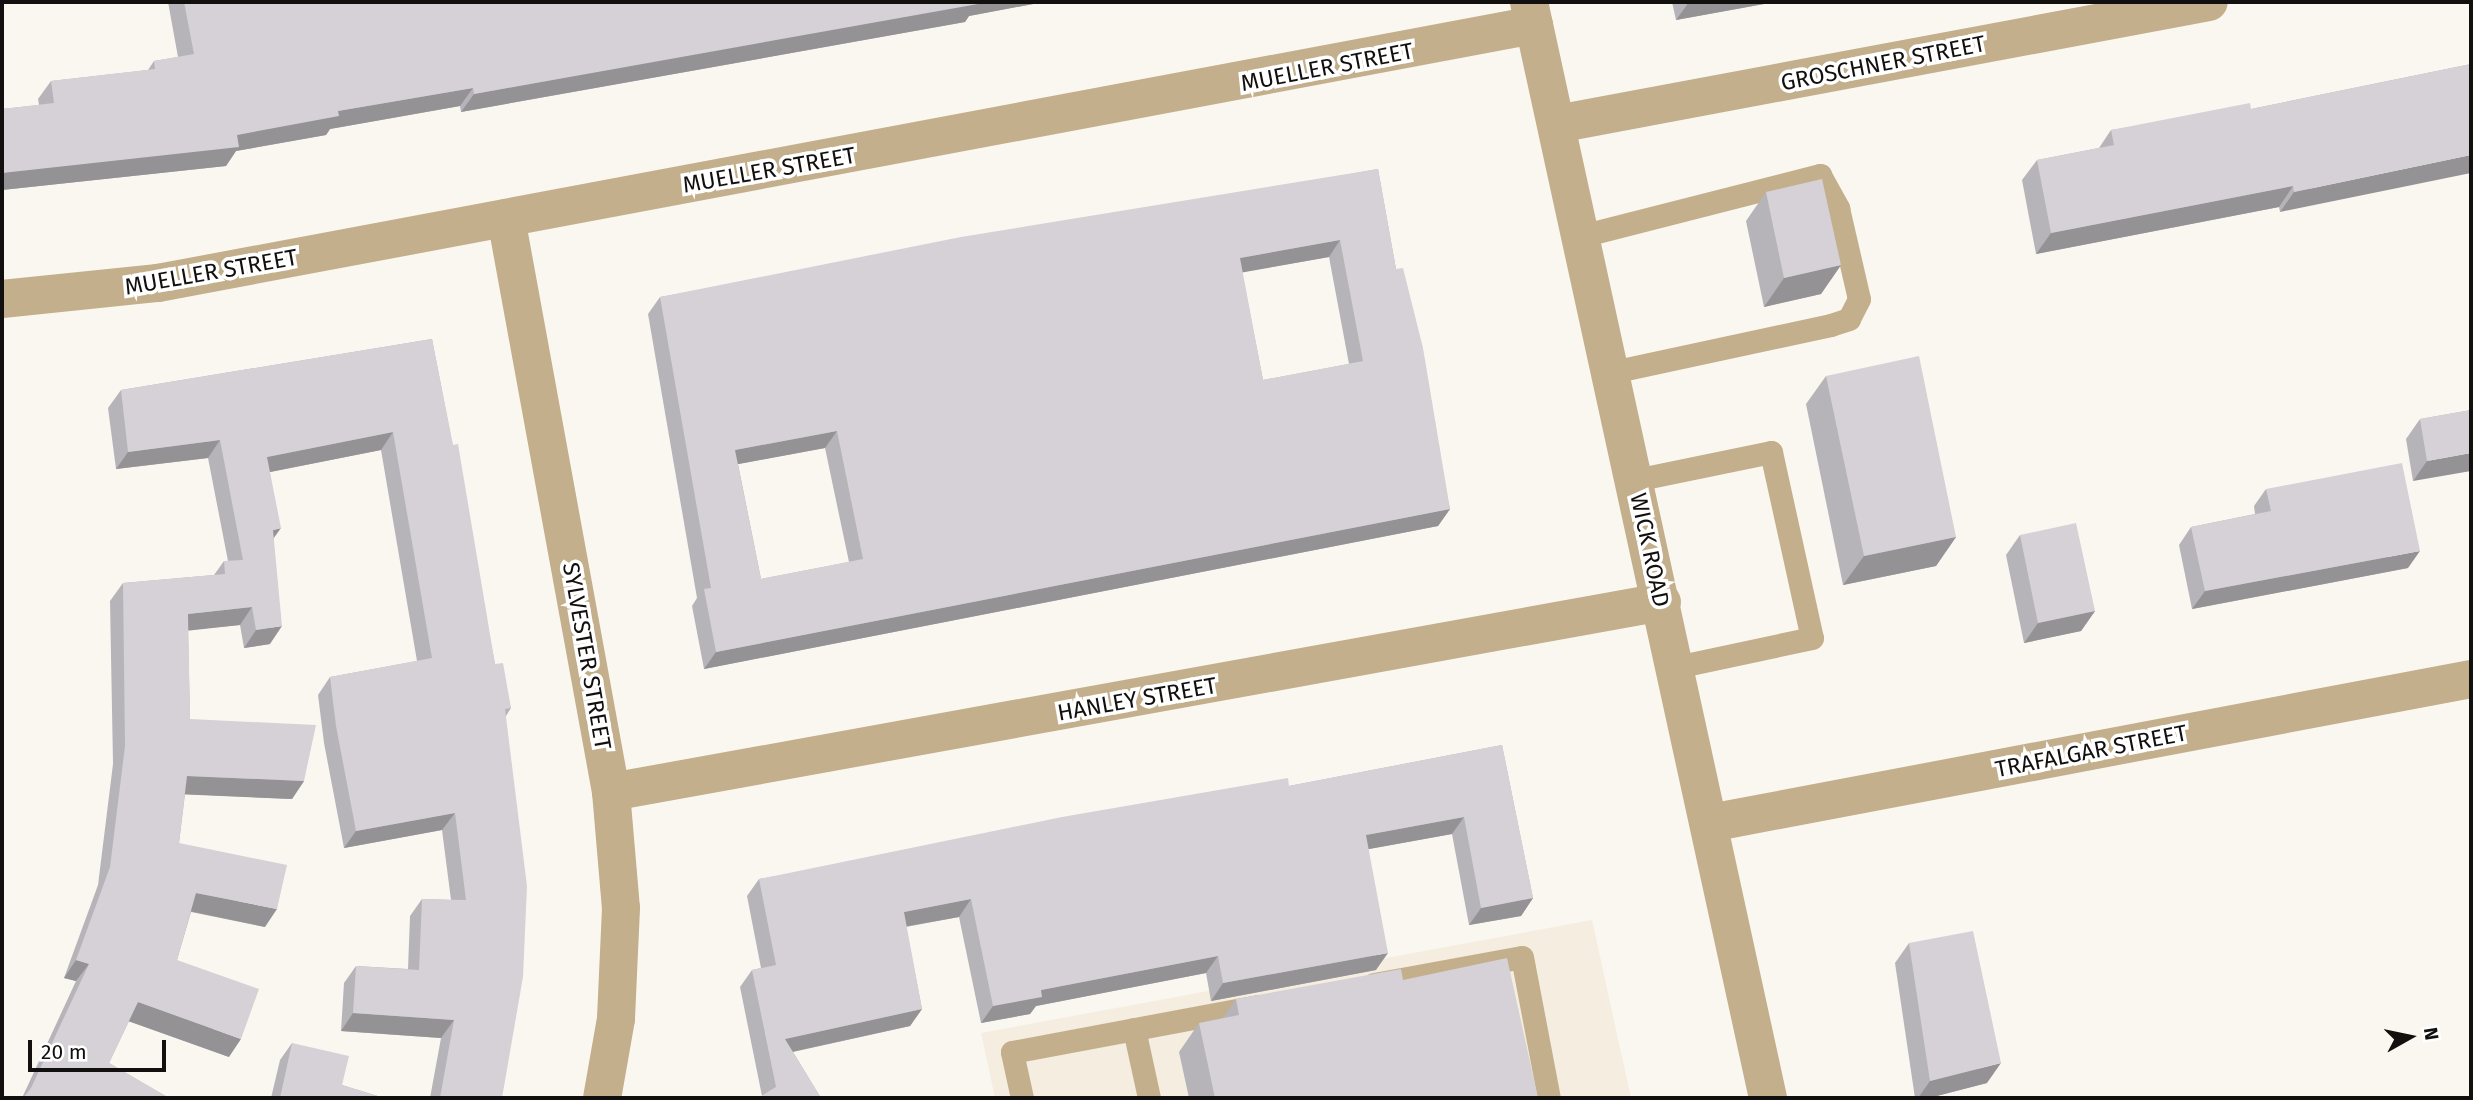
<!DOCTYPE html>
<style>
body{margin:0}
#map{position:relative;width:2473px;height:1100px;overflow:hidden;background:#faf7f1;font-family:"Fira Sans",sans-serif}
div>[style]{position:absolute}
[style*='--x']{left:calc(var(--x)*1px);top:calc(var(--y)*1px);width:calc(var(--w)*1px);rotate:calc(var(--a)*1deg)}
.built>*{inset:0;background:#f4ede0}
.service>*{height:23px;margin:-11.5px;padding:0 11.5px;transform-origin:11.5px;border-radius:11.5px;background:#c3af8b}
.minor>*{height:38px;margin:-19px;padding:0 19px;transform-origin:19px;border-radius:19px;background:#c3af8b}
.tertiary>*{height:38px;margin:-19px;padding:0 19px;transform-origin:19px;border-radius:19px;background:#c3af8b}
.wall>*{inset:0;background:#b7b4b9}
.shaded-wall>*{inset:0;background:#959296}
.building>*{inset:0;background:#d5d1d7}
span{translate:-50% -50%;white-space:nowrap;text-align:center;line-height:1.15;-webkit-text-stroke:7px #fff;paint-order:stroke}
.street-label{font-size:23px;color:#12100e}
.frame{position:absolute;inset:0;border:4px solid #12100e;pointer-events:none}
.north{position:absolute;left:2375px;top:1002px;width:70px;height:70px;-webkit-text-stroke:5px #fff;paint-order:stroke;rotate:81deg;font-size:19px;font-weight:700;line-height:28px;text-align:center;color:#12100e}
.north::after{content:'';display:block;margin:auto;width:24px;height:32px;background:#12100e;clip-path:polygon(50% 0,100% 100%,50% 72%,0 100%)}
.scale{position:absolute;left:28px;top:1040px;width:138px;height:32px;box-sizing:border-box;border:4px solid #12100e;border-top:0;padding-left:9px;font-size:21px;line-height:24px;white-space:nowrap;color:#12100e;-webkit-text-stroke:5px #fff;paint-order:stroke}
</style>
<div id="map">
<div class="built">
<i style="clip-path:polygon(1592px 920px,1631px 1098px,995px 1098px,981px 1033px)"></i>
</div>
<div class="service">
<i style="--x:1581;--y:236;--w:247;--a:-14.3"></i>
<i style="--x:1820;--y:175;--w:38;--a:61"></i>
<i style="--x:1838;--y:208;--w:93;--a:77"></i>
<i style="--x:1859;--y:299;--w:22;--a:117"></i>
<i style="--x:1849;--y:319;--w:19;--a:162"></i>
<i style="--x:1831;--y:325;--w:225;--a:167.9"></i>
<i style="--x:1635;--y:480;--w:139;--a:-11.6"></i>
<i style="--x:1771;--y:452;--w:190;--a:77.6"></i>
<i style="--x:1812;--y:638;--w:139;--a:168"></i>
<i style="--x:1374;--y:984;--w:150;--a:-10.3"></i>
<i style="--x:1522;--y:957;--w:144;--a:79.2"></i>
<i style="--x:1134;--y:1029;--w:71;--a:77.7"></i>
<i style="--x:1022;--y:1098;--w:47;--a:-102.3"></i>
<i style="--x:1012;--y:1052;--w:250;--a:-10.6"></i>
</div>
<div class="minor">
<i style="--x:1557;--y:124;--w:663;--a:-10.6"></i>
<i style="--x:506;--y:218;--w:584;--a:79.63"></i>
<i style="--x:611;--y:792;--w:116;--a:85.1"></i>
<i style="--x:621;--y:908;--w:111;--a:92.6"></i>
<i style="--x:616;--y:1019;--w:80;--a:100"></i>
<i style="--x:2;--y:299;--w:157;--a:-5.9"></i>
<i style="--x:158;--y:283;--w:1400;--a:-10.62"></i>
<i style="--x:611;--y:792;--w:1068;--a:-10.25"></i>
<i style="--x:1710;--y:823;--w:775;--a:-10.72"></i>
</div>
<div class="tertiary">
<i style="--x:1529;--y:2;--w:1122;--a:77.7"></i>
</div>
<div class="wall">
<i style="clip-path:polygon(168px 2px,1044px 2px,969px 16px,965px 22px,461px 112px,460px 106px,330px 129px,326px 135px,236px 151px,226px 166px,2px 190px,2px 109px,39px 105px,38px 99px,51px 81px,148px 70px,154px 61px,178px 57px)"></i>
<i style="clip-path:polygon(1672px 2px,1775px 2px,1676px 20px)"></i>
<i style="clip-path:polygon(2471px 64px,2280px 212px,2279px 207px,2036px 254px,2022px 180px,2037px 160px,2099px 148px,2111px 130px,2251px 109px)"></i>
<i style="clip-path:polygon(evenodd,1378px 169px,1396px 269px,1450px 509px,1438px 526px,704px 669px,692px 606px,697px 598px,648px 314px,660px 297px,1378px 169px,1329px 257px,1349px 364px,1263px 380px,1242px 272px,1329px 257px,1378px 169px,825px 448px,849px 562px,761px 579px,738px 464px,825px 448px)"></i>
<i style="clip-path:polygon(1766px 192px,1841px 265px,1821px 294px,1764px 307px,1746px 221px)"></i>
<i style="clip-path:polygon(432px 339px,495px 664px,511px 708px,506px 716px,502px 1098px,430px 1098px,441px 1038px,341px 1031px,344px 983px,356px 966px,408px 969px,410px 916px,422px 899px,451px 900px,442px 830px,344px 848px,324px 743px,318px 695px,330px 677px,417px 661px,381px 450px,270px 472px,274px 538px,270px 644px,244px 648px,240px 625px,188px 630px,190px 719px,304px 781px,292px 799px,185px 794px,179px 843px,265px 927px,191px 912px,177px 960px,229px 1057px,129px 1021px,109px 1063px,169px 1098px,22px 1098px,76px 981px,64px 978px,98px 885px,113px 764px,110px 601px,123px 583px,214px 575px,224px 561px,228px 561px,208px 458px,116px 469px,108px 408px,121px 390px)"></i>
<i style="clip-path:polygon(1826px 376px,1956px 537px,1936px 566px,1843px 585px,1806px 404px)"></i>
<i style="clip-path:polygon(2471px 410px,2413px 481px,2406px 439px,2420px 419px)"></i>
<i style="clip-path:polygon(2266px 489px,2408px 568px,2192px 609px,2179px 545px,2191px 527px,2255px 514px,2254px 506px)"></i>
<i style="clip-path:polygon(2020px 535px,2095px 611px,2081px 631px,2024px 643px,2006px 555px)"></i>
<i style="clip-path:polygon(1502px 745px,1533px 898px,1521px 916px,1469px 925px,1452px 834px,1368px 849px,1376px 970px,1211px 1001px,1206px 973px,1036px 1006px,1030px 1014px,981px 1023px,959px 917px,906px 927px,922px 1009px,910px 1026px,793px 1052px,821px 1098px,762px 1096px,740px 987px,752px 970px,761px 968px,747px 896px,759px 879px,1289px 786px)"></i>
<i style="clip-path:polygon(1909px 943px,1987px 1083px,1929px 1098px,1915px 1098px,1895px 963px)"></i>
<i style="clip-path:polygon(1403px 980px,1538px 1098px,1189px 1098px,1179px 1052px,1199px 1023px,1223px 1018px,1236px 999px)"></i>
<i style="clip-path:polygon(292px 1043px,342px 1085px,384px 1098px,271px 1098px,280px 1060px)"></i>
</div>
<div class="shaded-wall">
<i style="clip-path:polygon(975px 2px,1044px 2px,969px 16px,965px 22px,461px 112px,474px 94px)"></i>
<i style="clip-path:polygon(1689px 2px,1775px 2px,1676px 20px)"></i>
<i style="clip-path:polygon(473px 88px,460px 106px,330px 129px,326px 135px,236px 151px,226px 166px,2px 190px,2px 173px,237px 135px,338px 111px)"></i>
<i style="clip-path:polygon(2471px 155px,2471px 173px,2280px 212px,2294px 192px)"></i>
<i style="clip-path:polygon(2293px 186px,2279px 207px,2036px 254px,2051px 233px)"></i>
<i style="clip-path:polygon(1340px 240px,1329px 257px,1228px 275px,1240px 258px)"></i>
<i style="clip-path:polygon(1841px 265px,1821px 294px,1764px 307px,1784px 278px)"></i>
<i style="clip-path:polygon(837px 431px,825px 448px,723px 467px,735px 450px)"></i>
<i style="clip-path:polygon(393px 432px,381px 450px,255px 475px,267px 457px)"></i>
<i style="clip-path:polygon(220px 440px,208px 458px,116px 469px,128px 452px)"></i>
<i style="clip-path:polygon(2471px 453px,2471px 471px,2413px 481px,2427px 461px)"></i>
<i style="clip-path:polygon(1450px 509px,1438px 526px,704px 669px,716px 652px)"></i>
<i style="clip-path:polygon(281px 528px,268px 546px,273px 530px)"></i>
<i style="clip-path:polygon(1956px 537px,1936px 566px,1843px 585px,1864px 556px)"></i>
<i style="clip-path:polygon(2420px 551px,2408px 568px,2192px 609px,2205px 591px)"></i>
<i style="clip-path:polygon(252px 607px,240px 625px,176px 632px,188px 614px)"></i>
<i style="clip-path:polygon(2095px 611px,2081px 631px,2024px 643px,2038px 623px)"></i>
<i style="clip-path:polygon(282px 626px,270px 644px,244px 648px,256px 630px)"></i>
<i style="clip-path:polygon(187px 776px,304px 781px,292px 799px,175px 794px)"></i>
<i style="clip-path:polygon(455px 813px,442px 830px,344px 848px,356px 831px)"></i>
<i style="clip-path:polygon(1464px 817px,1452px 834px,1353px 852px,1366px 835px)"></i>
<i style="clip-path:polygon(196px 893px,277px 909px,265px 927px,184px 910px)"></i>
<i style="clip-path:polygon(1533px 898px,1521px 916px,1469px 925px,1481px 908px)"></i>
<i style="clip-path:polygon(971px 899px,959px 917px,891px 929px,904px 912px)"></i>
<i style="clip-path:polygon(1388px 953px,1376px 970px,1211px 1001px,1223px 983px)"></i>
<i style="clip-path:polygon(1218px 956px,1206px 973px,1036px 1006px,1030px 1014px,981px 1023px,993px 1006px,1041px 990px)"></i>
<i style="clip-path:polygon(76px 960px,89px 964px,76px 981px,64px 978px)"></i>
<i style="clip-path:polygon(138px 1002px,241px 1039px,229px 1057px,125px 1020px)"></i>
<i style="clip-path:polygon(922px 1009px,910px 1026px,773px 1056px,785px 1039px)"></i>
<i style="clip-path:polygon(353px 1013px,454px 1020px,441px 1038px,341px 1031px)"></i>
<i style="clip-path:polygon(2001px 1063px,1987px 1083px,1929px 1098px,1918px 1098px,1930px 1081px)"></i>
</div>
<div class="building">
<i style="clip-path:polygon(184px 2px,978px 2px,978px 4px,474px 94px,473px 88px,338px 111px,339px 116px,237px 135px,239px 147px,2px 173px,2px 109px,54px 103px,51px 81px,155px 69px,154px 61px,194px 54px)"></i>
<i style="clip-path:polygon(2471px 64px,2471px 155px,2294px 192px,2293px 186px,2051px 233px,2037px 160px,2114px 145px,2111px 130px,2250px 103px,2251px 109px)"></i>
<i style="clip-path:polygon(evenodd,1378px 169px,1396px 269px,1403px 268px,1423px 348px,1450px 509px,716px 652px,704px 589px,711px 588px,660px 297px,961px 237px,1378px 169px,1340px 240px,1363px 361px,1263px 380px,1240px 258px,1340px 240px,1378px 169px,837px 431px,863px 559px,761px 579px,735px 450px,837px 431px)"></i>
<i style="clip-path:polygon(1822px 179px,1841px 265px,1784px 278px,1766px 192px)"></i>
<i style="clip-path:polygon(432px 339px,453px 445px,458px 444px,495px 664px,503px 663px,511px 708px,505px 709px,527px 886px,523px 977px,502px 1098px,440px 1098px,454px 1020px,353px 1013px,356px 966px,419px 970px,422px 899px,466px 900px,455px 813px,356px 831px,336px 726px,330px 677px,432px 658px,393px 432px,267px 457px,281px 528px,273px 530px,282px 626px,256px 630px,252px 607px,188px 614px,190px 719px,316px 725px,304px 781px,187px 776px,179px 843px,287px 865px,277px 909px,196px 893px,177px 960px,259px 989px,241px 1039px,138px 1002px,109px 1063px,169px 1098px,23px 1098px,31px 1088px,89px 964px,76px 960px,110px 867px,125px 746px,123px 583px,225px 574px,224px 561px,243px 560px,220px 440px,128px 452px,121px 390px)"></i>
<i style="clip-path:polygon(1919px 356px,1956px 537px,1864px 556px,1826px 376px)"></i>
<i style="clip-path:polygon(2471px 410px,2471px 453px,2427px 461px,2420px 419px)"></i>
<i style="clip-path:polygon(2402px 463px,2420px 551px,2205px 591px,2191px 527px,2271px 511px,2266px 489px)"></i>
<i style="clip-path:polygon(2076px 523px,2095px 611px,2038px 623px,2020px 535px)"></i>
<i style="clip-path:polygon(1502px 745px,1533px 898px,1481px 908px,1464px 817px,1366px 835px,1388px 953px,1223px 983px,1218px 956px,1041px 990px,1042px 997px,993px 1006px,971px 899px,904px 912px,922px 1009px,785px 1039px,821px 1098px,758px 1098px,776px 1087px,752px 970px,776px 965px,759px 879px,1062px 817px,1288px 778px,1289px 786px)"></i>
<i style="clip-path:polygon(1973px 931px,2001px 1063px,1930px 1081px,1909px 943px)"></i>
<i style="clip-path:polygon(1507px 958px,1538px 1098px,1215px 1098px,1199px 1023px,1239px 1015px,1236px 999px,1401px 969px,1403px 980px)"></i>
<i style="clip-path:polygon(292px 1043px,349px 1056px,342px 1085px,384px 1098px,280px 1098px)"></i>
</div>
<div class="street-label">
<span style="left:1883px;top:63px;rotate:-11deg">GROSCHNER STREET</span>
<span style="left:1327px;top:67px;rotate:-11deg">MUELLER STREET</span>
<span style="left:769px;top:170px;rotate:-10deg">MUELLER STREET</span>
<span style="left:211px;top:272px;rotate:-10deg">MUELLER STREET</span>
<span style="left:1650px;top:550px;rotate:78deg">WICK ROAD</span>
<span style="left:587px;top:656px;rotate:80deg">SYLVESTER STREET</span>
<span style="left:1137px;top:699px;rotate:-10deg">HANLEY STREET</span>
<span style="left:2091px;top:751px;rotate:-11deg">TRAFALGAR STREET</span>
</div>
<div class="frame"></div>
<div class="north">N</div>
<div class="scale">20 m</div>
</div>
